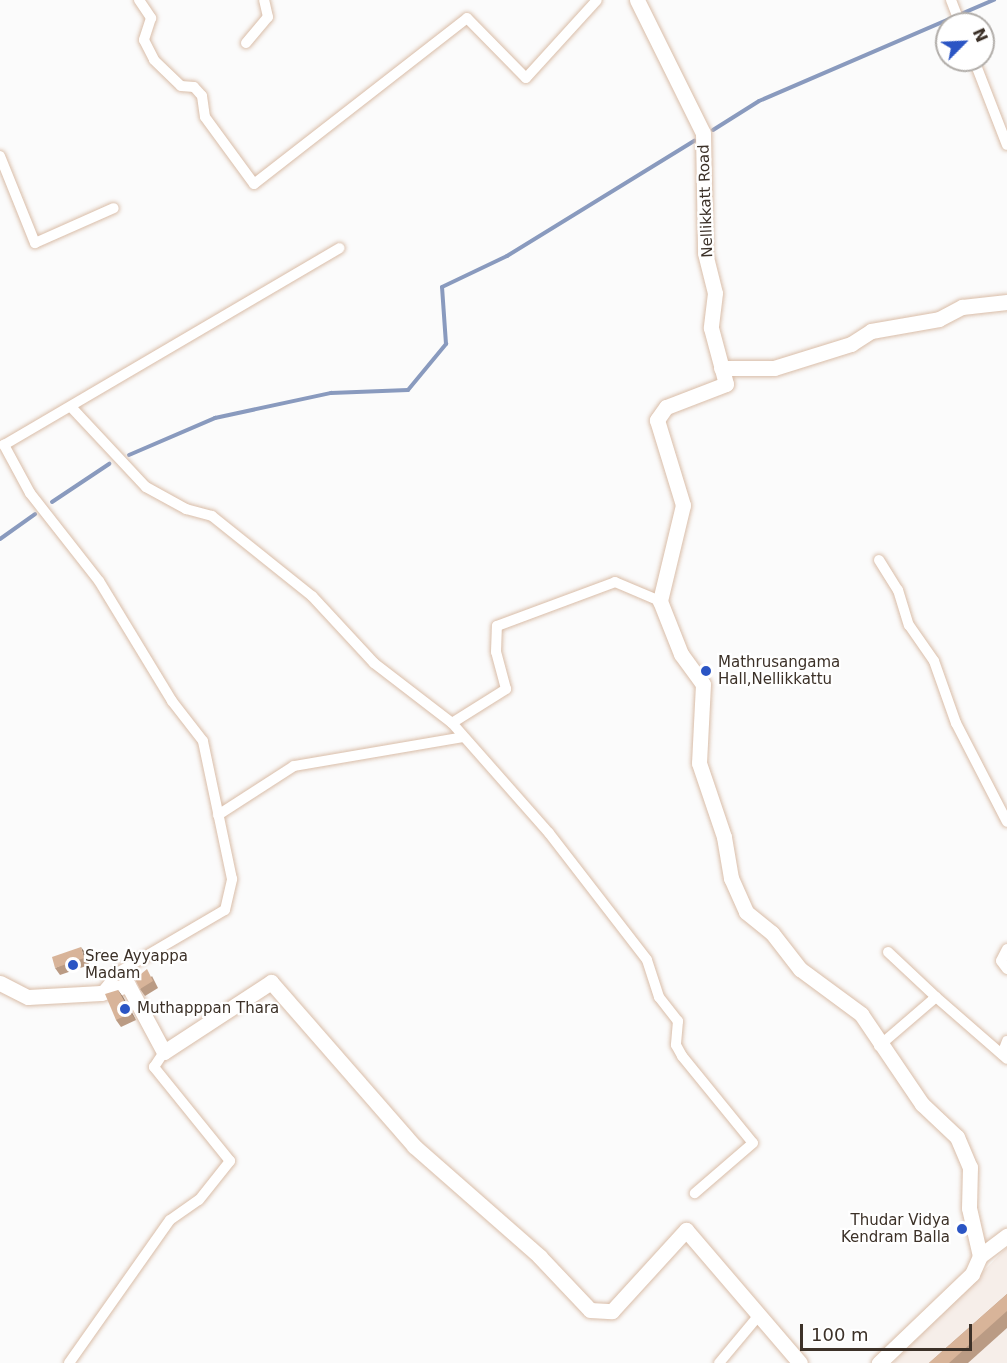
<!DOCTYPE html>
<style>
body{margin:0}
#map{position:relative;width:1007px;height:1363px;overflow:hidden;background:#fbfbfb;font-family:"DejaVu Sans",sans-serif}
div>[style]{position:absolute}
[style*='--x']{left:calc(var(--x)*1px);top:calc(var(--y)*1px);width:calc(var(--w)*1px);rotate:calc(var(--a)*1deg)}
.built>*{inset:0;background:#f6eee9}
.stream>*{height:4px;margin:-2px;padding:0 2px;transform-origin:2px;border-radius:2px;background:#899abe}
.roads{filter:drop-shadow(0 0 2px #d9bda8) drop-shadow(0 0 2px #d9bda8)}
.street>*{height:10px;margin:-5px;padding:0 5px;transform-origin:5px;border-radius:5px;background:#fff}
.secondary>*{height:15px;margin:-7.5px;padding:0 7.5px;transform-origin:7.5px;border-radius:7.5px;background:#fff}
.wall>*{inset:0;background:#ba9b84}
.shaded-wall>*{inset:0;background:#977e6b}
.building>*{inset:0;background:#d8b499}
.dots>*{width:16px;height:16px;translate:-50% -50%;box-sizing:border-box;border:3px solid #fff;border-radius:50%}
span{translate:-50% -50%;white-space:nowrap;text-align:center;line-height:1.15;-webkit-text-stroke:4.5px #fff;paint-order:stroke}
.street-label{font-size:15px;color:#3c3128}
.poi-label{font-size:15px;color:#3c3128}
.left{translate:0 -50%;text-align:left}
.right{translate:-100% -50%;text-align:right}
.north{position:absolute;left:935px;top:12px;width:60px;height:60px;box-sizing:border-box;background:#fff;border:2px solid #b1ada9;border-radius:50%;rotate:66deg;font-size:16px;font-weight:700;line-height:24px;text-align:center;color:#3c3128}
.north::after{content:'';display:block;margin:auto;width:21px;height:27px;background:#2b55c4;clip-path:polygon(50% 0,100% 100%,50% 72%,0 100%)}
.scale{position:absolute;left:800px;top:1324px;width:172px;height:27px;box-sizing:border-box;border:3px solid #3c3128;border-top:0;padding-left:8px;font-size:18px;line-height:21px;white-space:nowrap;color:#3c3128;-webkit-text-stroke:4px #fff;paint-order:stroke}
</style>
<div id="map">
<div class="built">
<i style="clip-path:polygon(1007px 1247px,1007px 1363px,893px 1363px,938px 1318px)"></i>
</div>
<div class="stream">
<i style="--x:713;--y:130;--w:54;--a:-32.2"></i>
<i style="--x:759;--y:101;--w:256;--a:-23.3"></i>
<i style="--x:129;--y:455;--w:94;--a:-23.3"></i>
<i style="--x:215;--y:418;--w:119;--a:-12.2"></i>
<i style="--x:331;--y:393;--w:77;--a:-2.2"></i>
<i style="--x:408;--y:390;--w:60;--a:-50.4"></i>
<i style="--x:446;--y:344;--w:57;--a:-94"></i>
<i style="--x:442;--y:287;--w:72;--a:-25.5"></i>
<i style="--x:507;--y:256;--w:220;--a:-31.6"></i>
<i style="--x:52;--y:502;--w:69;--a:-33.7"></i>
<i style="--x:0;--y:539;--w:43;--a:-35.5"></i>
</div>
<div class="roads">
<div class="street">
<i style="--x:139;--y:0;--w:22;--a:56"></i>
<i style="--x:151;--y:18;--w:23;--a:108"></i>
<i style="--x:144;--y:40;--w:22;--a:63"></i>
<i style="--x:154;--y:60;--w:37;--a:44"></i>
<i style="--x:181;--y:86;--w:13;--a:4"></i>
<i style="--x:194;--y:87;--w:12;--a:48"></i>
<i style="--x:202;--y:96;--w:21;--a:82"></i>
<i style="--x:205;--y:117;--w:83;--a:53.8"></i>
<i style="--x:254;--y:184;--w:270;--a:-37.9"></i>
<i style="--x:467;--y:18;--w:84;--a:45.5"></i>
<i style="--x:526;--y:78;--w:105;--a:-47.7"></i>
<i style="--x:951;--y:0;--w:26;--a:69"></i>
<i style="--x:246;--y:43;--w:34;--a:-50"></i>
<i style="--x:268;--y:17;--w:17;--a:-103"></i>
<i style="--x:974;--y:60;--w:91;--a:68.8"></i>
<i style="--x:0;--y:156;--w:94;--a:68.1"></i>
<i style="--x:35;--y:243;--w:86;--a:-23.9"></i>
<i style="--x:72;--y:408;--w:108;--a:46.9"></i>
<i style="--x:146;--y:487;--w:46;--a:28.8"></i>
<i style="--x:186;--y:509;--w:27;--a:15"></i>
<i style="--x:212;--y:516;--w:128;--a:38.7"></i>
<i style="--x:312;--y:596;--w:91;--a:47.2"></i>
<i style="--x:374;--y:663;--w:98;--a:37.6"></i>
<i style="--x:452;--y:723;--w:147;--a:48.6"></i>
<i style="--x:549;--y:833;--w:160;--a:52.3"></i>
<i style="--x:647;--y:960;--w:39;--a:72"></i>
<i style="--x:659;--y:997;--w:31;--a:52"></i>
<i style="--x:678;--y:1021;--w:24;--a:95"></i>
<i style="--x:676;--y:1045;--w:13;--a:61"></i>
<i style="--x:682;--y:1056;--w:112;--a:50.8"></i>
<i style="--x:753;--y:1143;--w:77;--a:139.2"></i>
<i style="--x:879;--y:560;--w:36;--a:58"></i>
<i style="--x:898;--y:590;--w:37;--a:73"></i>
<i style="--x:909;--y:625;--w:44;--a:55.2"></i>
<i style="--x:934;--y:661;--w:66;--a:70.5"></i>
<i style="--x:956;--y:723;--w:111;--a:62.7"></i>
<i style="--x:452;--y:723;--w:64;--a:-32.2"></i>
<i style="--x:506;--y:689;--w:38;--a:-105"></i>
<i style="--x:496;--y:652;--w:26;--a:-88"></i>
<i style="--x:497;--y:626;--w:126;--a:-20.4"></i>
<i style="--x:615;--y:582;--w:49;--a:22.9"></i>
<i style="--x:218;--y:815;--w:90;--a:-32.8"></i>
<i style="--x:294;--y:766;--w:171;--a:-9.7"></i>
<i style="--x:1007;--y:949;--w:13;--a:117"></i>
<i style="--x:1001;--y:961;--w:10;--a:53"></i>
<i style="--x:888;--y:952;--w:66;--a:43.2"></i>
<i style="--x:101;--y:993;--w:26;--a:-51"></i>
<i style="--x:117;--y:973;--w:125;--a:-30.3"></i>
<i style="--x:225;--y:910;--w:32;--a:-77"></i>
<i style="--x:232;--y:879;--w:141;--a:-101.9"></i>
<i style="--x:203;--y:741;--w:51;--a:-127.8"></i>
<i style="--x:172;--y:701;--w:140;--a:-121.3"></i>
<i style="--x:99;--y:581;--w:112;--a:-128.1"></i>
<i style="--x:30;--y:493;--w:55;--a:-118.4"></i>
<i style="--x:4;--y:445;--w:389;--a:-30.4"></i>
<i style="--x:879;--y:1046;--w:75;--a:-40.7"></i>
<i style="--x:936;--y:997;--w:94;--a:41.1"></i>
<i style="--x:1002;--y:1054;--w:14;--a:-69"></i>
<i style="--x:69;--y:1363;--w:175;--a:-54.8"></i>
<i style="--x:170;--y:1220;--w:35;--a:-35"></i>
<i style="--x:199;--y:1200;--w:50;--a:-51.5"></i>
<i style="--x:230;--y:1161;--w:121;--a:-129"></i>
<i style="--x:154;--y:1067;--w:18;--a:-56"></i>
<i style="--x:719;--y:1363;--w:64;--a:-50.1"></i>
</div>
<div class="secondary">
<i style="--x:637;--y:0;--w:148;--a:63.6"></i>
<i style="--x:703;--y:133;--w:120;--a:89"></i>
<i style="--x:705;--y:253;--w:41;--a:76"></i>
<i style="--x:715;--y:293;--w:35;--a:97"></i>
<i style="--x:711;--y:328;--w:58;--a:75"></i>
<i style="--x:726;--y:384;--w:64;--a:159"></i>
<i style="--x:666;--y:407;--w:16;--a:125"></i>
<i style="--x:657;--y:420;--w:89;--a:73"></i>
<i style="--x:683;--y:505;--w:99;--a:103.5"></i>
<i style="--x:660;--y:601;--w:57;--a:68.4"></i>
<i style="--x:681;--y:654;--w:37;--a:54"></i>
<i style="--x:703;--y:684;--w:79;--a:92.9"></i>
<i style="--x:699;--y:763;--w:78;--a:71.3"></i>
<i style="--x:724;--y:837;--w:42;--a:80.3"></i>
<i style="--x:731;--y:878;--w:37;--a:66"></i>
<i style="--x:746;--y:912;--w:33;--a:39"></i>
<i style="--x:772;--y:933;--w:46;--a:52.1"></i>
<i style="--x:800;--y:969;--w:76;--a:36.4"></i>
<i style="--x:861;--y:1014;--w:109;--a:55.9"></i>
<i style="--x:922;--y:1104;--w:48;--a:43.3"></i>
<i style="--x:957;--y:1137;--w:33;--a:67"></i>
<i style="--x:970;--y:1167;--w:41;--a:91.4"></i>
<i style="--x:969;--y:1208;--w:49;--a:77.1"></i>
<i style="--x:980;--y:1256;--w:20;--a:114"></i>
<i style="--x:972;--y:1274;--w:129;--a:136.3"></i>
<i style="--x:721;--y:368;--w:53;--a:0"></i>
<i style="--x:774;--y:368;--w:81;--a:-17.3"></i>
<i style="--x:851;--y:344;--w:24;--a:-33"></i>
<i style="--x:871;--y:331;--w:69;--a:-10"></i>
<i style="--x:939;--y:319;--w:26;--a:-28"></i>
<i style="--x:962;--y:307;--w:45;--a:-6.3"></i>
<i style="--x:0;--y:983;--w:31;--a:27"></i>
<i style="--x:28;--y:997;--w:73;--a:-3.1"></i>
<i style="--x:101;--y:993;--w:28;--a:-17"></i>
<i style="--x:128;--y:985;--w:76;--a:61.8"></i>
<i style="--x:164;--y:1052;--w:128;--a:-33.2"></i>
<i style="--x:271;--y:982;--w:218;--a:48.9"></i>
<i style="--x:414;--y:1146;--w:167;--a:41.3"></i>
<i style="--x:539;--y:1256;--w:74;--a:46.6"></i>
<i style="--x:590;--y:1310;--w:22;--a:3"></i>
<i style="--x:612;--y:1311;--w:110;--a:-47.6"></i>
<i style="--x:686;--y:1230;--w:175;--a:49.4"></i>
<i style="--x:980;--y:1256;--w:34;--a:-37"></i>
</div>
</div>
<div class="wall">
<i style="clip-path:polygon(86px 954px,89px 965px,60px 975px,55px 968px)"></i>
<i style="clip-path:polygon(152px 976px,158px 988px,145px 996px,140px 989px)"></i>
<i style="clip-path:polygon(118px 990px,123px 997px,136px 1020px,121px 1027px,116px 1020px)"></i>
<i style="clip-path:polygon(1007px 1294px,1007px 1328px,968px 1363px,929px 1363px)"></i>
</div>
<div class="shaded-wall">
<i style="clip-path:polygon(81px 947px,86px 954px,89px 965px,84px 958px)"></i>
<i style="clip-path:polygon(118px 990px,123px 997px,136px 1020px,131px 1013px)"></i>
</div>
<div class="building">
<i style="clip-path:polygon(81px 947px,84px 958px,55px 968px,52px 957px)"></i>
<i style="clip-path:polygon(147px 969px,153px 981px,140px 989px,135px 979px)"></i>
<i style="clip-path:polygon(118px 990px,131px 1013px,116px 1020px,105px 994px)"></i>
<i style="clip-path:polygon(1007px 1294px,1007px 1311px,949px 1363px,929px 1363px)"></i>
</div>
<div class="dots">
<i style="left:706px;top:671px;background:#2b55c4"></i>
<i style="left:73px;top:965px;background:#2b55c4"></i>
<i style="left:125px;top:1009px;background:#2b55c4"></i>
<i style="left:962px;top:1229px;background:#2b55c4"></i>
</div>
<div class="street-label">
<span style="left:706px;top:201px;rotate:-92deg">Nellikkatt Road</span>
</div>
<div class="poi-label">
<span class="left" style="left:718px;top:671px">Mathrusangama<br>Hall,Nellikkattu</span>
<span class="left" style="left:85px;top:965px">Sree Ayyappa<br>Madam</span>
<span class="left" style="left:137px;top:1009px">Muthapppan Thara</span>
<span class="right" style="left:950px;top:1229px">Thudar Vidya<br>Kendram Balla</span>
</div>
<div class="north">N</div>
<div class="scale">100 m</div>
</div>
